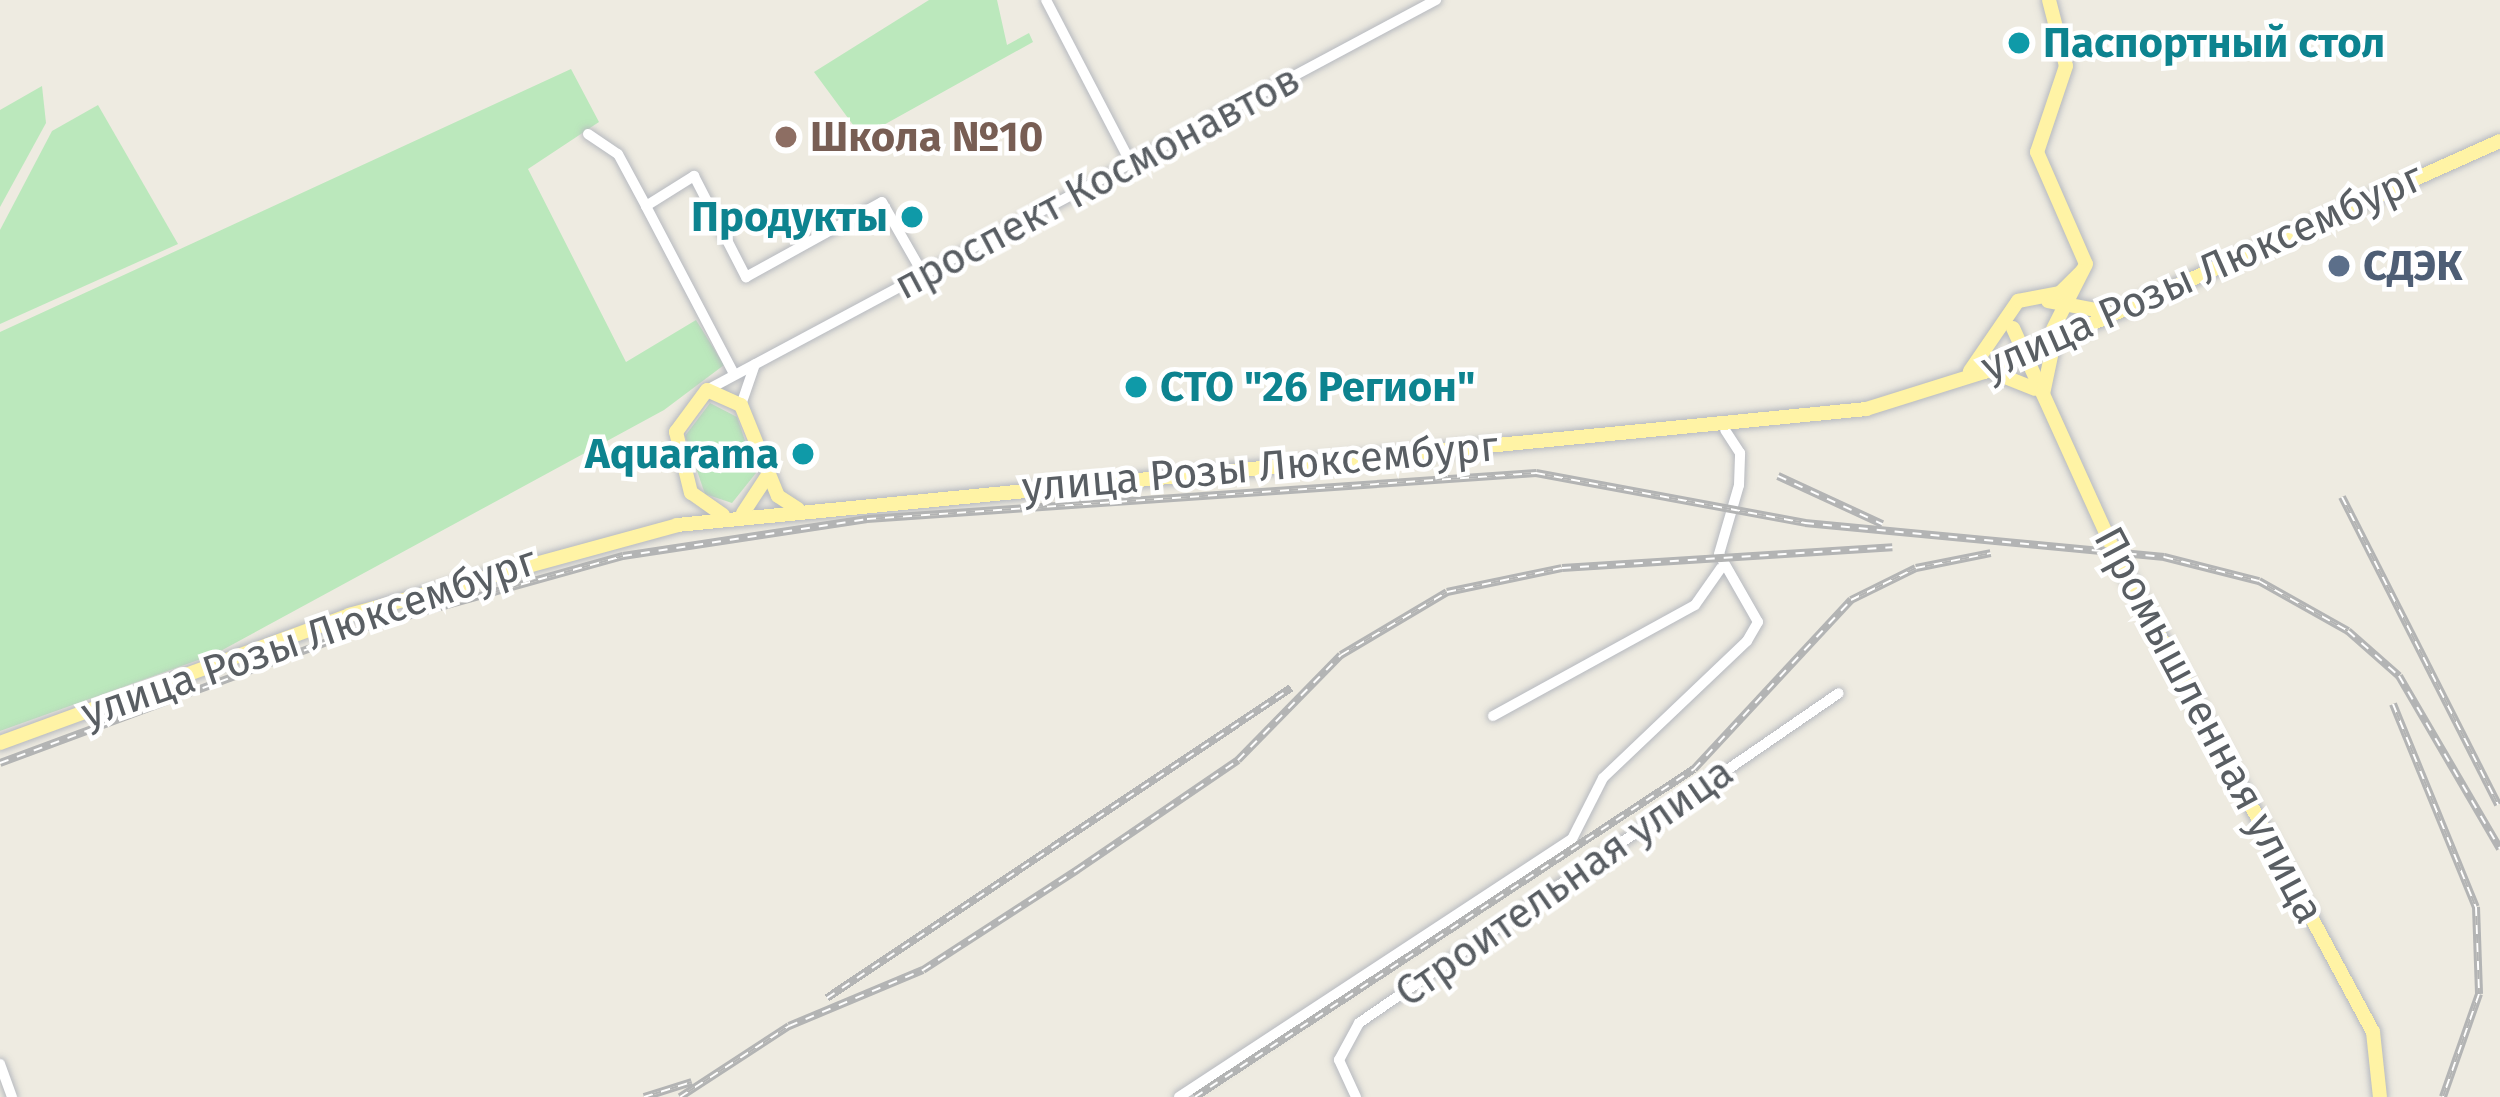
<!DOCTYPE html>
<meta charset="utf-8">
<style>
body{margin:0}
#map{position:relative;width:2500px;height:1097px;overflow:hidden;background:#eeebe1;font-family:"Fira Sans",sans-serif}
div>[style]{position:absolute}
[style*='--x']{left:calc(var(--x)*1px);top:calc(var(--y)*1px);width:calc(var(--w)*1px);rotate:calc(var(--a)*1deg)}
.green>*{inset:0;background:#bbe8bc}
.roads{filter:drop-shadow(0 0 3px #b6b9bf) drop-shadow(0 0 3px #b6b9bf)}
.minor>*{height:10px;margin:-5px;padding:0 5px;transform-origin:5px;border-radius:5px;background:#fff}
.major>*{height:14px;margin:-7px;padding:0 7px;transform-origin:7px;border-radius:7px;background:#fff3a5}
.rail>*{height:8px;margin-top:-4px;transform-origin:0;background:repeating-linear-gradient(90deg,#fff 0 9px,#b3b4b4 0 18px);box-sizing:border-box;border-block:3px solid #b3b4b4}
.dots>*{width:33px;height:33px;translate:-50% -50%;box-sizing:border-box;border:6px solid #fff;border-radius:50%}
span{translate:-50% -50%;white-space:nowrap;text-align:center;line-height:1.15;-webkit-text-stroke:9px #fff;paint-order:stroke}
.culture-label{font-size:42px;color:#0d838f;font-weight:700}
.left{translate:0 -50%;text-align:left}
.right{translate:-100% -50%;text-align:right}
.education-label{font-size:42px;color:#785e54;font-weight:700}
.street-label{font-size:42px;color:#595e63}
.service-label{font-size:42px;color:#4e5e75;font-weight:700}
</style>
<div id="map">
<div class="green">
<i style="clip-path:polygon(929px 0,997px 0,1007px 45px,1029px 33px,1033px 42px,862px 137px,814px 72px)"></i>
<i style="clip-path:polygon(571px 69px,599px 122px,528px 169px,626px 362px,696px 320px,724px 365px,664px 410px,215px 654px,0 731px,0 332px)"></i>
<i style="clip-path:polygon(42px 86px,46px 123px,0 207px,0 110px)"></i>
<i style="clip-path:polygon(98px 105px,178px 244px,0 324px,0 230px,52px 131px)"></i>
<i style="clip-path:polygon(710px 403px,737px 417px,756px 473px,732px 503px,705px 494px,685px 436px)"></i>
</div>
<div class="roads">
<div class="minor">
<i style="--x:1046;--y:0;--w:186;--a:62.5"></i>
<i style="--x:588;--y:134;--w:36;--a:34"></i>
<i style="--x:618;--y:154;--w:59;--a:61.7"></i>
<i style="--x:733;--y:372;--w:187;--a:-117.7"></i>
<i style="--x:646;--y:206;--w:57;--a:-32"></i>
<i style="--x:694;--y:176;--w:114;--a:62.8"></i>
<i style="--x:746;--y:277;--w:155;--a:-28.9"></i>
<i style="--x:882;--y:202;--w:83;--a:60.3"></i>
<i style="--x:707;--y:390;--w:827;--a:-28.15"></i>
<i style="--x:741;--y:405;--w:43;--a:-71.1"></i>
<i style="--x:1493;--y:716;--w:230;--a:-28.8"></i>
<i style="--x:1695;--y:605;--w:45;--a:-54.9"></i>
<i style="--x:0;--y:1064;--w:35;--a:70"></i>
<i style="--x:1179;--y:1097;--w:470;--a:-33.3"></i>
<i style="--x:1572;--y:839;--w:68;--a:-63.1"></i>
<i style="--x:1603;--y:778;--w:199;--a:-43.6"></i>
<i style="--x:1747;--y:641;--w:22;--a:-60"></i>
<i style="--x:1758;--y:622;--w:78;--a:-119.8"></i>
<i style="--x:1719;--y:554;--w:72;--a:-73.8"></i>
<i style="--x:1739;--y:485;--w:32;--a:-88"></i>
<i style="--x:1740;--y:453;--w:27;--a:-123"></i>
<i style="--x:1356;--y:1097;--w:41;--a:-114.7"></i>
<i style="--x:1339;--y:1060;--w:42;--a:-61.6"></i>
<i style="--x:1359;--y:1023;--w:582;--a:-34.51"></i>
</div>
<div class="major">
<i style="--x:2049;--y:0;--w:68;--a:75.6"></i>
<i style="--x:2066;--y:66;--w:91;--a:108.6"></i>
<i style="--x:2037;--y:152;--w:122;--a:66.4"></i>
<i style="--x:2086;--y:264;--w:73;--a:116.9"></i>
<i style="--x:2048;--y:301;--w:59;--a:10.7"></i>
<i style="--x:2013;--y:328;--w:245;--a:65.6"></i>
<i style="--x:2114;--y:551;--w:546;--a:61.7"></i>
<i style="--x:2373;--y:1032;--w:65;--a:83.9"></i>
<i style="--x:1970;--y:371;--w:85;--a:-55.6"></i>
<i style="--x:2018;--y:301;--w:43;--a:-10.8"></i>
<i style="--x:2060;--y:293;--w:31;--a:-45"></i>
<i style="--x:1990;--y:371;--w:48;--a:21.8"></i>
<i style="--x:2043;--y:394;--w:53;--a:-78.1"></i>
<i style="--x:743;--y:513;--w:45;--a:-56.7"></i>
<i style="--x:723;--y:515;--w:39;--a:-145"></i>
<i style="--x:691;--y:493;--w:63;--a:-103.8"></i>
<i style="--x:676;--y:432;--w:52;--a:-53.6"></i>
<i style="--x:707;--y:390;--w:37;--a:24"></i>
<i style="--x:741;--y:405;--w:98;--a:67.9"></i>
<i style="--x:778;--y:496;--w:24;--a:33"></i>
<i style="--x:0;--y:743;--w:372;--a:-20.1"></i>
<i style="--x:349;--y:615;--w:340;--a:-15.3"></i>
<i style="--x:677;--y:525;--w:1195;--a:-5.57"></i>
<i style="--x:1866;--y:409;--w:124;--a:-17.4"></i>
<i style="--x:1984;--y:372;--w:565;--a:-24.12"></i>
</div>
</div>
<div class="rail">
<i style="--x:1778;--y:476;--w:115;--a:24.8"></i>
<i style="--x:2342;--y:497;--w:345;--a:63.1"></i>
<i style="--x:2393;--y:704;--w:219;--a:67.8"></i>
<i style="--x:2476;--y:907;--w:87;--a:88"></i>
<i style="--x:2479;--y:994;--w:109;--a:109.3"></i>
<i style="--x:0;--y:763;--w:389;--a:-20.3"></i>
<i style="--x:365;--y:628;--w:268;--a:-15.6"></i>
<i style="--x:623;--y:556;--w:247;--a:-8.6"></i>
<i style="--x:867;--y:519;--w:671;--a:-3.93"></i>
<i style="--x:1536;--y:473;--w:274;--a:10.5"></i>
<i style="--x:1805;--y:523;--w:361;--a:5.4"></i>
<i style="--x:2164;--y:557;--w:98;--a:14.2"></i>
<i style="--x:2259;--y:581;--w:102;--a:29.3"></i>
<i style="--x:2348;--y:631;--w:68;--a:41.4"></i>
<i style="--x:2399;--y:676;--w:200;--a:59.7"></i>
<i style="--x:827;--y:998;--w:558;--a:-33.75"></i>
<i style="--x:644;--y:1097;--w:50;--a:-17.4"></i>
<i style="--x:680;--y:1097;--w:130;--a:-33.1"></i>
<i style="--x:789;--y:1026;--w:145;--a:-22.7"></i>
<i style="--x:923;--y:970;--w:184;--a:-33"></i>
<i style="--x:1077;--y:870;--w:195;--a:-34.3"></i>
<i style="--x:1238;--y:760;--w:147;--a:-45.6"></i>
<i style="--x:1341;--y:655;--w:123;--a:-30.7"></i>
<i style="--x:1447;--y:592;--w:117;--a:-11.8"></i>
<i style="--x:1562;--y:568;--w:331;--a:-3.6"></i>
<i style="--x:1195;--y:1097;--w:597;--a:-33.32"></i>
<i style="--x:1694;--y:769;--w:231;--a:-47.1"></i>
<i style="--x:1851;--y:600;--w:72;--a:-26.2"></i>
<i style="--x:1916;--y:568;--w:76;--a:-11.3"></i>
</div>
<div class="dots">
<i style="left:2019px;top:43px;background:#0f9aa8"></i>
<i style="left:786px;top:137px;background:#8d6e63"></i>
<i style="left:912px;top:217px;background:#0f9aa8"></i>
<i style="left:2339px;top:266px;background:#5c6f8a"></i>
<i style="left:1136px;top:387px;background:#0f9aa8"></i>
<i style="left:803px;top:454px;background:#0f9aa8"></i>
</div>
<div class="culture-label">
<span class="left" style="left:2043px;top:43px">Паспортный стол</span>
<span class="right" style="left:888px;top:217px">Продукты</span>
<span class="left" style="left:1160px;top:387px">СТО "26 Регион"</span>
<span class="right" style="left:779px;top:454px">Aquarama</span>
</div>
<div class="education-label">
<span class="left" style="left:810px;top:137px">Школа №10</span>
</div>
<div class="street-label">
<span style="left:1097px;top:182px;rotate:-28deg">проспект Космонавтов</span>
<span style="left:2202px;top:272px;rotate:-24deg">улица Розы Люксембург</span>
<span style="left:1260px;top:467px;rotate:-5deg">улица Розы Люксембург</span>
<span style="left:309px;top:637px;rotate:-19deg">улица Розы Люксембург</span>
<span style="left:2209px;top:725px;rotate:62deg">Промышленная улица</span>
<span style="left:1564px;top:882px;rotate:-35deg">Строительная улица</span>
</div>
<div class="service-label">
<span class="left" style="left:2363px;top:266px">СДЭК</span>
</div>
</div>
